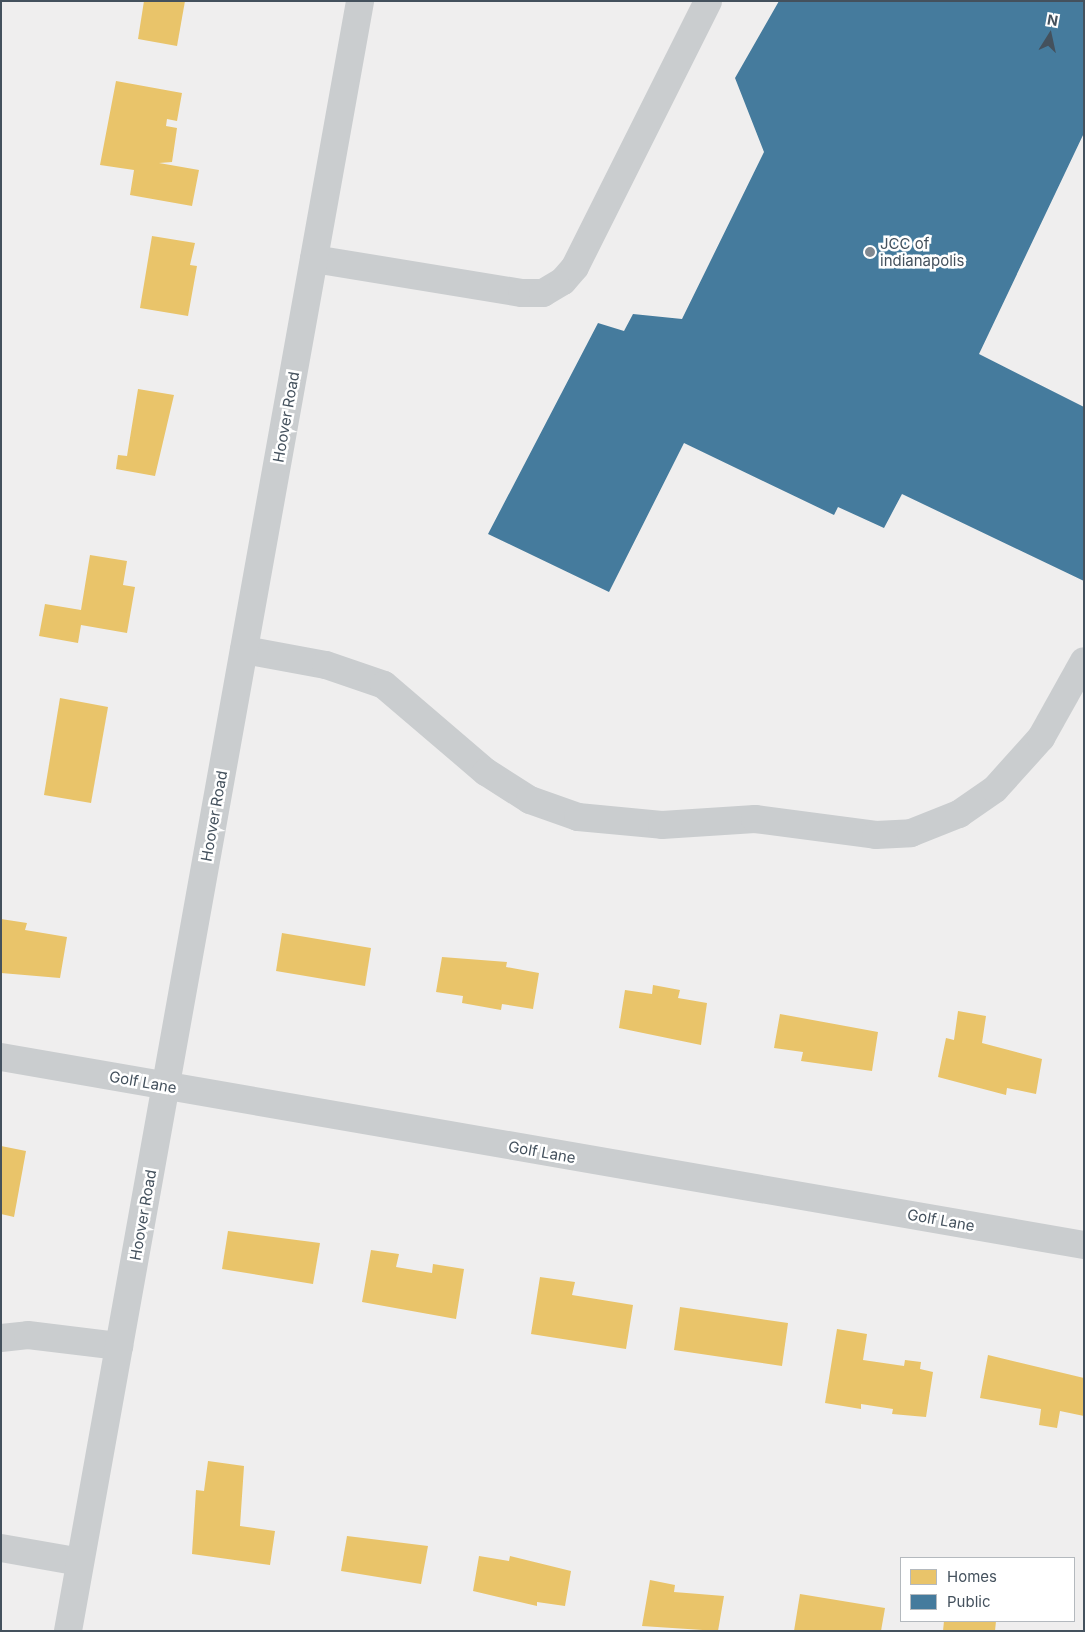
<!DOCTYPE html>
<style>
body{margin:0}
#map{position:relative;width:1085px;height:1632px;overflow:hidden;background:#efeeee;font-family:Inter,sans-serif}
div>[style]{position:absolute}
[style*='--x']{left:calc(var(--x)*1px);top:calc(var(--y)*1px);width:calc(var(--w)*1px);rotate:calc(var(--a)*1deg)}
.homes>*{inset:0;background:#e9c46a}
.public>*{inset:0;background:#457b9d}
.minor>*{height:28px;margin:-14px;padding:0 14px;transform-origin:14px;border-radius:14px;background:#cacdcf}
.dots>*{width:14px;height:14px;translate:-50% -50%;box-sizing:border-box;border:2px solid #fff;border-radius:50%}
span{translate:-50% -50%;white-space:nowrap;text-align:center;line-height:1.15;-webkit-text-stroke:5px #fff;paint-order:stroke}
.poi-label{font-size:15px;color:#44515d}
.left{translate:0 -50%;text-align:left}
.street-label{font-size:15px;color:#44515d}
.frame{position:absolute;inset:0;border:2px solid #44515d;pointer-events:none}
.legend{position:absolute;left:900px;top:1557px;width:175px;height:65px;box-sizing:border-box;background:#fff;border:1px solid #b4b9be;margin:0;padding:6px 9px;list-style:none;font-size:15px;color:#44515d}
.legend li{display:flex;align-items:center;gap:10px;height:25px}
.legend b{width:25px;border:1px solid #b4b9be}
.north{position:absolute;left:1025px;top:10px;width:50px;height:50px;-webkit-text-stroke:4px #fff;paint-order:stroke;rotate:10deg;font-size:14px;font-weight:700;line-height:20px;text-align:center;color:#44515d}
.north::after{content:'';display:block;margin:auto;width:18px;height:22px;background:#44515d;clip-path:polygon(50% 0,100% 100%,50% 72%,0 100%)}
</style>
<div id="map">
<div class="homes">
<i style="clip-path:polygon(144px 1px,185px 1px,177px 46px,138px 39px)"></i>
<i style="clip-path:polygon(116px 81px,182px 93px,177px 121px,167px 119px,166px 126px,177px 128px,172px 162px,159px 163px,199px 170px,192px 206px,130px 195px,134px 170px,100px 165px)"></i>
<i style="clip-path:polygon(152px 236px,195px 243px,190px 265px,197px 266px,188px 316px,140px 308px)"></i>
<i style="clip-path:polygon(138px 389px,174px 395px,155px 476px,116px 469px,118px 455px,127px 456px)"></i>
<i style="clip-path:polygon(90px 555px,127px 561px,123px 585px,135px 587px,127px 633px,81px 625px,78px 643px,39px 636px,45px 604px,81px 610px)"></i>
<i style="clip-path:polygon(60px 698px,108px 707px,91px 803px,44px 795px)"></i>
<i style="clip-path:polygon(1px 919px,27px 923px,25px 930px,67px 937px,60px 978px,1px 973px)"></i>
<i style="clip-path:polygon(282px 933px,371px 948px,365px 986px,276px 971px)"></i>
<i style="clip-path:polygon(442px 957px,507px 962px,506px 967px,539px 973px,533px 1009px,502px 1004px,501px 1010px,462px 1003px,463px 996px,436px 992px)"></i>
<i style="clip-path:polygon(653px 985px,680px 990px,678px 998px,707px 1003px,701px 1045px,619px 1028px,625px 990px,652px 994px)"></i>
<i style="clip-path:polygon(958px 1011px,986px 1016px,982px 1043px,1042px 1059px,1036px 1094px,1007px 1088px,1006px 1095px,938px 1077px,946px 1038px,954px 1040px)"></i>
<i style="clip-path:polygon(780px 1014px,878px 1032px,872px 1071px,801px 1061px,803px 1052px,774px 1048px)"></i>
<i style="clip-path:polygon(1px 1146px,26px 1151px,14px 1217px,1px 1214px)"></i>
<i style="clip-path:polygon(228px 1231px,320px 1243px,313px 1284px,222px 1269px)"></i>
<i style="clip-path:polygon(371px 1250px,399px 1254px,396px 1267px,432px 1273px,433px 1264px,464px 1269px,456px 1319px,362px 1302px)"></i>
<i style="clip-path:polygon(540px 1277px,575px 1282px,572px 1295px,633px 1305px,626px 1349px,531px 1334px)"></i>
<i style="clip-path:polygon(680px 1307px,788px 1323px,782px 1366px,674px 1350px)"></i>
<i style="clip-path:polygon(837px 1329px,867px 1334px,863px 1360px,904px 1366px,905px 1360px,921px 1362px,920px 1369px,933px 1372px,926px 1417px,892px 1414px,893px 1409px,861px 1404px,861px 1409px,825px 1403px)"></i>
<i style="clip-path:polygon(988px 1355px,1084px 1378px,1084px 1416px,1060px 1411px,1057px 1428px,1039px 1425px,1041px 1409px,980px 1398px)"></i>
<i style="clip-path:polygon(208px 1461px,244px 1466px,240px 1526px,275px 1531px,270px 1565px,192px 1554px,196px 1490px,204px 1491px)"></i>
<i style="clip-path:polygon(347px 1536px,428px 1546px,421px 1584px,341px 1571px)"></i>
<i style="clip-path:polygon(479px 1556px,509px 1561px,510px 1556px,571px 1571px,565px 1606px,537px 1602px,537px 1606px,473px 1591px)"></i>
<i style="clip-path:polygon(650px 1580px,675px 1585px,674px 1592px,724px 1596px,718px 1631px,642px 1626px)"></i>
<i style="clip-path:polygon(800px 1594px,885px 1608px,881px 1631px,794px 1631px)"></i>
<i style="clip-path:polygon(944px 1621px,996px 1621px,995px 1631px,943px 1631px)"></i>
</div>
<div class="public">
<i style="clip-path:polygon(779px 1px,1084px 1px,1084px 133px,979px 354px,1084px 407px,1084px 581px,902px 494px,884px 528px,838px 507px,834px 515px,684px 443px,609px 592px,488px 534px,598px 323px,624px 331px,633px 314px,682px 319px,764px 152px,735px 78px)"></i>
</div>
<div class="minor">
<i style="--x:314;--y:259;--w:211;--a:9.3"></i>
<i style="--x:522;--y:293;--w:21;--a:0"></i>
<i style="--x:543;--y:293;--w:23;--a:-31"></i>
<i style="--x:563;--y:281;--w:18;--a:-49"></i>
<i style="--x:575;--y:267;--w:297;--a:-63.4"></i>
<i style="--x:244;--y:650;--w:83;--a:10.4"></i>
<i style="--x:326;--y:665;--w:61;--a:19"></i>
<i style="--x:384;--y:685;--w:134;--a:40.5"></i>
<i style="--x:486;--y:772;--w:52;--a:32.5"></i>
<i style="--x:530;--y:800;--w:51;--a:19.5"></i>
<i style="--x:578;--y:817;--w:84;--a:5.4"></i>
<i style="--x:662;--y:825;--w:93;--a:-3.7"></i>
<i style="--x:755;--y:819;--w:122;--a:7.5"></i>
<i style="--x:876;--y:835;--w:35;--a:-3"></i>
<i style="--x:911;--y:833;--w:52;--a:-21.6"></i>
<i style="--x:959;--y:814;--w:44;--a:-34.8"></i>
<i style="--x:995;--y:789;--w:69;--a:-48"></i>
<i style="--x:1041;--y:738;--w:88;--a:-60.8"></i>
<i style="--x:1;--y:1057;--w:1099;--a:9.85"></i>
<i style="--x:1;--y:1338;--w:27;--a:-6"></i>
<i style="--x:28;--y:1335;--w:92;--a:6.9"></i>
<i style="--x:1;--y:1548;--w:80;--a:10"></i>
<i style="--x:68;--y:1631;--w:1656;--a:-79.84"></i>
</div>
<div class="dots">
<i style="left:870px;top:252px;background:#808890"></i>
</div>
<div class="poi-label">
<span class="left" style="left:880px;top:252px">JCC of<br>indianapolis</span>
</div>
<div class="street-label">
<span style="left:286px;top:417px;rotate:-80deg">Hoover Road</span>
<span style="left:214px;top:816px;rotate:-80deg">Hoover Road</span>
<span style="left:143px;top:1082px;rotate:10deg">Golf Lane</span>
<span style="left:542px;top:1152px;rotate:10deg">Golf Lane</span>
<span style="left:143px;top:1215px;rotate:-80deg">Hoover Road</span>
<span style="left:941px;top:1220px;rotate:10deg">Golf Lane</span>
</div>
<div class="frame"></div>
<ul class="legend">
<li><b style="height:14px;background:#e9c46a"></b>Homes</li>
<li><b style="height:14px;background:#457b9d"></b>Public</li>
</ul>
<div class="north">N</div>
</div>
